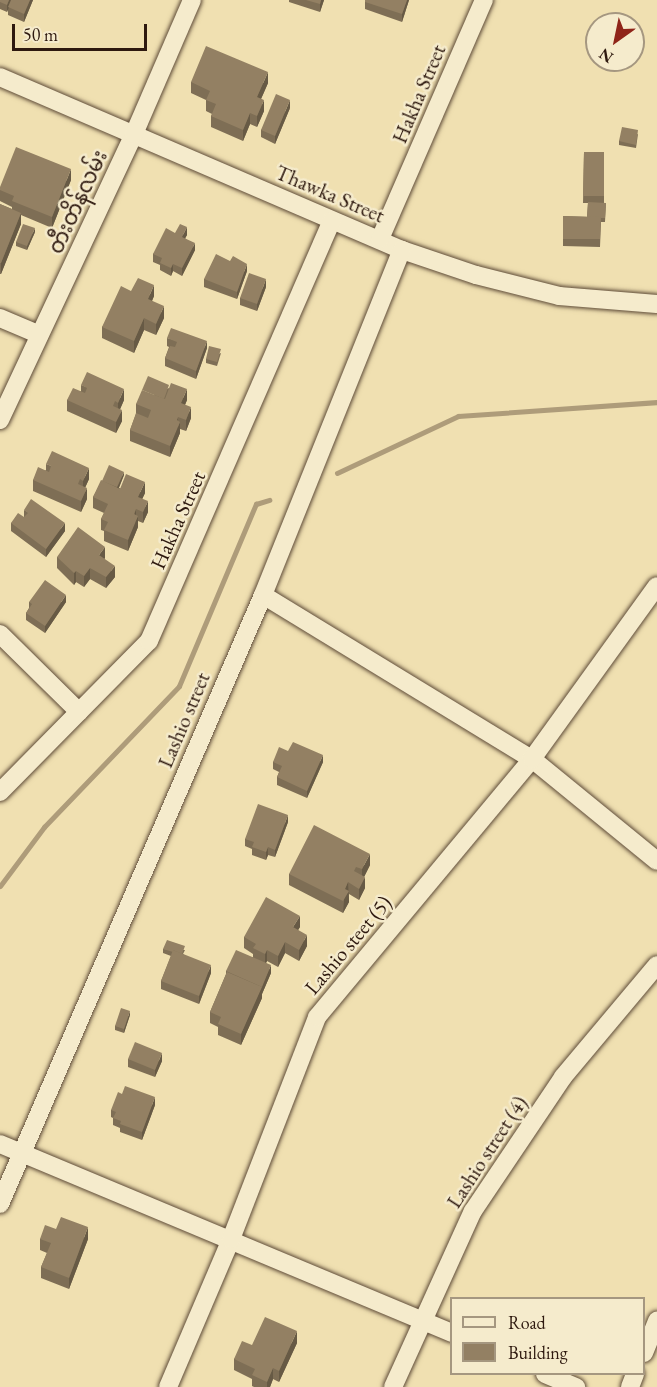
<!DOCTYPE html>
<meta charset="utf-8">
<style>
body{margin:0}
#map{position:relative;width:657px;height:1387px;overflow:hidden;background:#f0e0b1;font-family:"EB Garamond","Noto Sans Myanmar",serif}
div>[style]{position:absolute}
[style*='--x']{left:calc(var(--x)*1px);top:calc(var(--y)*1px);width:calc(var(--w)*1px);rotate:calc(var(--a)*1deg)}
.stream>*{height:5px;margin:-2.5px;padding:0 2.5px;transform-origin:2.5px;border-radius:2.5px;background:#ae9c7a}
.roads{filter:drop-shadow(0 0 2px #5e4b38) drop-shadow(0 0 2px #5e4b38)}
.minor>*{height:18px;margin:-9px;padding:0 9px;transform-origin:9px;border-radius:9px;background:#f5ebcc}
.wall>*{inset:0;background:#7e6e55}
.shaded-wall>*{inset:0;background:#675a45}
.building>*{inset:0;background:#938063}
span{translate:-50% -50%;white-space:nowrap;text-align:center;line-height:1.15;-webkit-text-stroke:5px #f5ebcc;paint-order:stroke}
.street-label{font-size:21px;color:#2e190f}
.legend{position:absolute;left:450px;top:1297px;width:195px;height:78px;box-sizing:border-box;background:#f5ebcc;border:2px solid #a59780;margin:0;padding:8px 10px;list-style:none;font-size:18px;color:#2e190f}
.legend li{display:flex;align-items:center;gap:12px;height:30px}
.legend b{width:30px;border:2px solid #a59780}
.north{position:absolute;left:585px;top:12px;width:60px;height:60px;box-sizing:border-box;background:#f5ebcc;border:2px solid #a59780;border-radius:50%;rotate:213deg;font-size:16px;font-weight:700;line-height:24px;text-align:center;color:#2e190f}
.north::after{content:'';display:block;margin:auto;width:21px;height:27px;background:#8f2418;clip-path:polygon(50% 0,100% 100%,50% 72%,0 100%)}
.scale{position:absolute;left:12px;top:24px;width:135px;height:27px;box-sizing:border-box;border:3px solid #2e190f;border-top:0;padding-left:8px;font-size:18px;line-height:21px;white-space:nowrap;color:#2e190f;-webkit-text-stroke:4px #f5ebcc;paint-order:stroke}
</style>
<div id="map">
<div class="stream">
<i style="--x:337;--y:473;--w:134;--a:-25.2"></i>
<i style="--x:458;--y:416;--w:199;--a:-4"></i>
<i style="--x:0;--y:886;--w:74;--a:-53.3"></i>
<i style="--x:44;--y:827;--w:195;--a:-46.2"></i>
<i style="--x:179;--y:686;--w:198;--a:-67.1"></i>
<i style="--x:256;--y:504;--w:14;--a:-17"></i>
</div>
<div class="roads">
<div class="minor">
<i style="--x:0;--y:77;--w:438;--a:23.3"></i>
<i style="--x:402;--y:250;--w:78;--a:18.7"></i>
<i style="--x:476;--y:275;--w:86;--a:14.2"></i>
<i style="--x:559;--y:296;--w:98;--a:4.7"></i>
<i style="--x:380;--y:239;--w:261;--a:-66.5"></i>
<i style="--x:0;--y:318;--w:43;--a:23"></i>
<i style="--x:0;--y:420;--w:316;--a:-64.9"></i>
<i style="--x:134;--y:134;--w:146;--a:-66.6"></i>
<i style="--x:263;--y:595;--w:315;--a:31.4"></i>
<i style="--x:532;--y:759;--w:161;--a:39.2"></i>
<i style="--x:0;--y:634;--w:111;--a:44.6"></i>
<i style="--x:0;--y:792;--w:212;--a:-45.4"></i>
<i style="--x:149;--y:641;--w:458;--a:-66.5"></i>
<i style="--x:0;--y:1144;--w:490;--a:22.7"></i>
<i style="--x:0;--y:1204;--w:663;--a:-66.64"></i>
<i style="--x:263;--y:595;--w:372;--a:-68.1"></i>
<i style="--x:644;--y:1353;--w:35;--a:-68"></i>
<i style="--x:545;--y:1374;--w:34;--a:23"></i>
<i style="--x:168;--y:1387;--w:161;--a:-66.9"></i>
<i style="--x:231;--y:1239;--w:238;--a:-68.8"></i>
<i style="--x:317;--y:1017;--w:336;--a:-50.2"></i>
<i style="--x:532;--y:759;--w:213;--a:-54.2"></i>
<i style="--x:393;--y:1387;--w:193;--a:-65.6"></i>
<i style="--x:473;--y:1211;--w:161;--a:-56.1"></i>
<i style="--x:563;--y:1077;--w:146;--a:-50"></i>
<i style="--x:630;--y:1387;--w:14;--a:-69"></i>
</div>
</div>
<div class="wall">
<i style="clip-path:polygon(0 0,33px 0,24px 22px,8px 15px,8px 9px,7px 12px,0 9px)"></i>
<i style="clip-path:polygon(289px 0,324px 0,320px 12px,289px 2px)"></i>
<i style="clip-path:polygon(365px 0,409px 0,402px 22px,365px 9px)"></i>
<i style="clip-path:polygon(191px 82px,268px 83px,261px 99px,264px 111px,257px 127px,250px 124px,243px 141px,211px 127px,211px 116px,212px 114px,206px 111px,206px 100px,191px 93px)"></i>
<i style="clip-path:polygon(290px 108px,275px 144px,261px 137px,261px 130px)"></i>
<i style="clip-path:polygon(638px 134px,636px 148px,619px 145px,619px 141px)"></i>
<i style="clip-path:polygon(584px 152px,604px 152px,604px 203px,606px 203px,605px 222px,601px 222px,600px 247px,563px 246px,563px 216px,587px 217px,588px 203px,583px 203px)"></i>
<i style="clip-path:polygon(71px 180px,52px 228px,21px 215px,21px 224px,1px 274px,0 274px,0 204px,12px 209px,12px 207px,0 201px,0 187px)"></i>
<i style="clip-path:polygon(35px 232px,27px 250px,16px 246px,16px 242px)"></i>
<i style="clip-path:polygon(175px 233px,187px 235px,185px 238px,195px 250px,182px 276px,173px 271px,171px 276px,160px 270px,160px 265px,153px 262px,153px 254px)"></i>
<i style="clip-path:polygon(247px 271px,237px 299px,204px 287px,204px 279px)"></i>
<i style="clip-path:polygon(266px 287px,257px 311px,240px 305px,240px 298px)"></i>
<i style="clip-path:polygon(131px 291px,154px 296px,152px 301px,164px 318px,156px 335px,144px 330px,134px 353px,102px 338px,102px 327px)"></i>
<i style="clip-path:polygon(167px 338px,207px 348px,196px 379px,165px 366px,165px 358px,169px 347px,167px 346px)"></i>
<i style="clip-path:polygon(221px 353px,217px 366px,206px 363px,206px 359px)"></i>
<i style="clip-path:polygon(81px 385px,124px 400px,120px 409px,122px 421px,116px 433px,67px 411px,67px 400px,81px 391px)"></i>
<i style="clip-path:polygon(169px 388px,187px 400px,185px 405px,191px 418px,186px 431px,180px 429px,180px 433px,170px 457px,130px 441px,130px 430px,136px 414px,136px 404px)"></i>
<i style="clip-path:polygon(46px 464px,89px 479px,85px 488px,87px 499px,81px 512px,33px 491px,33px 480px,46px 470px)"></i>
<i style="clip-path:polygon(124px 475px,119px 488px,145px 493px,142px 499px,148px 512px,143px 523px,138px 521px,138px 527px,128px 551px,104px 541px,104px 531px,101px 530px,101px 519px,104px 513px,93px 508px,93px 497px,102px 481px)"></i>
<i style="clip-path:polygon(24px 510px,65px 531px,46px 557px,11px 531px,11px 523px,24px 517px)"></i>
<i style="clip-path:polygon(57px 557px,105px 558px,104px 559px,115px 577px,106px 588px,90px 579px,84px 587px,76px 582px,74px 585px,57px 568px)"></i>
<i style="clip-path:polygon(29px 602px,66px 602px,45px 633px,26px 620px,26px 613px,29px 608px)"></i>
<i style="clip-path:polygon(288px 751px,323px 762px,307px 798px,277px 785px,277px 777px,279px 772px,273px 769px,273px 762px)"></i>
<i style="clip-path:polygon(288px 822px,275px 857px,268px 855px,266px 860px,252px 855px,252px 849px,245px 846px,245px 839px)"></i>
<i style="clip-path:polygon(370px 865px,364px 877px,365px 888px,359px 900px,349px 894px,349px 902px,343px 913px,289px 885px,289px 874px)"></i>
<i style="clip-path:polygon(300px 927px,298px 930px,307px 946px,299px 961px,285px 953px,278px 967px,267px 961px,266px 963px,271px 973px,262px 994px,262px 998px,241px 1045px,218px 1035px,218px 1027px,210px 1023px,210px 1012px,226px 974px,226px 971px,253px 957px,253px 954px,244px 948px,244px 937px)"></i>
<i style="clip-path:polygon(163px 949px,185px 950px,183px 954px,211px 973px,199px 1004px,161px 989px,161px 981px,171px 956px,163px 953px)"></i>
<i style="clip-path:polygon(130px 1015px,124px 1033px,115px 1030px,115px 1026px)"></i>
<i style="clip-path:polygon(128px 1059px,162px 1061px,155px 1077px,128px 1067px)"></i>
<i style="clip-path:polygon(155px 1105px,142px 1140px,120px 1132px,120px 1128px,113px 1125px,113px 1118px,111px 1117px,111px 1110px)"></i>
<i style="clip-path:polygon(56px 1229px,88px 1239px,69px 1289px,41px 1278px,41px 1267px,47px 1253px,40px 1250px,40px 1239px)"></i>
<i style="clip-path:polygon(297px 1343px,279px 1382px,273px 1379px,270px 1387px,254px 1387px,252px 1386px,252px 1379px,234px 1370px,234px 1359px,252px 1345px)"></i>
</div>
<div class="shaded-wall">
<i style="clip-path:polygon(9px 0,12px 0,7px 12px,7px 5px)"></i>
<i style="clip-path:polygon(30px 0,33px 0,24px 22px,24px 14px)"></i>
<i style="clip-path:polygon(321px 0,324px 0,320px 12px,320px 4px)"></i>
<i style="clip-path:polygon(407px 0,409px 0,402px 22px,402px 14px)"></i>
<i style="clip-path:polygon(268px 72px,268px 83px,257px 108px,257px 97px)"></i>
<i style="clip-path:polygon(264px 100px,264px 111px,257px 127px,257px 116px)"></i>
<i style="clip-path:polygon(290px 100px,290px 108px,275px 144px,275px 136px)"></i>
<i style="clip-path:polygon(250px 113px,250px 124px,243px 141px,243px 130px)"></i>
<i style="clip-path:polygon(71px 169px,71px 180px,52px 228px,52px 217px)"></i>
<i style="clip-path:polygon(21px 213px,21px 224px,1px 274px,1px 263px)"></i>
<i style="clip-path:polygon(187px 227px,187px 235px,182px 244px,182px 237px)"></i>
<i style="clip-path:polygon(35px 228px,35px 232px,27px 250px,27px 246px)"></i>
<i style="clip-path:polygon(195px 243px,195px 250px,182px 276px,182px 268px)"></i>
<i style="clip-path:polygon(173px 264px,173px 271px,171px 276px,171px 268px)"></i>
<i style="clip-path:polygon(247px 264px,247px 271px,237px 299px,237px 292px)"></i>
<i style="clip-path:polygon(266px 279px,266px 287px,257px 311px,257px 304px)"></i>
<i style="clip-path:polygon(154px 285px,154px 296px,148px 310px,148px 299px)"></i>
<i style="clip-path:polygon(164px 306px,164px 318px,156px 335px,156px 324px)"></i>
<i style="clip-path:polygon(144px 318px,144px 330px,134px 353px,134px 341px)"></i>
<i style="clip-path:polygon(207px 341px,207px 348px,196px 379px,196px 371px)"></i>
<i style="clip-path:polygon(124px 389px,124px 400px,118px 414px,118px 403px)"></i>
<i style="clip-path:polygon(187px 389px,187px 400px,181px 414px,181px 403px)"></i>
<i style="clip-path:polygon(191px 407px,191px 418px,186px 431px,186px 420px)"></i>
<i style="clip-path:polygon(122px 410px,122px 421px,116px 433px,116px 422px)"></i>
<i style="clip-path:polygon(178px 417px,178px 427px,180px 422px,180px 433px,170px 457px,170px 446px)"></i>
<i style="clip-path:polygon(89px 468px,89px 479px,83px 492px,83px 481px)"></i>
<i style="clip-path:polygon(124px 472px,124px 475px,116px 494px,116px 490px)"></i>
<i style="clip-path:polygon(145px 482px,145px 493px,138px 508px,138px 497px)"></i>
<i style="clip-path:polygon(87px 488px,87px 499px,81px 512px,81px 501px)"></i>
<i style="clip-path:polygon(148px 501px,148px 512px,143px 523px,143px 512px)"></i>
<i style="clip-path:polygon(136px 509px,136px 520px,138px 516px,138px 527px,128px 551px,128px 540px)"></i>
<i style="clip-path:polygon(65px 523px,65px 531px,46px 557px,46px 549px)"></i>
<i style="clip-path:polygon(105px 547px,105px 558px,99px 566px,99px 555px)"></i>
<i style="clip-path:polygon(115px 566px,115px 577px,106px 588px,106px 577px)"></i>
<i style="clip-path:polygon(90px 568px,90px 579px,84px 587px,84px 576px)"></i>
<i style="clip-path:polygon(76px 571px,76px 582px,74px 585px,74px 573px)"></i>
<i style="clip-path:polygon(66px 595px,66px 602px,45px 633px,45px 626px)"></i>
<i style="clip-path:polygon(323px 755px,323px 762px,307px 798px,307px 791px)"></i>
<i style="clip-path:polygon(288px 815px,288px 822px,275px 857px,275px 850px)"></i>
<i style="clip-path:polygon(268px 847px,268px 855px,266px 860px,266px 852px)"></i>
<i style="clip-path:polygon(370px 854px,370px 865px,362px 881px,362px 869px)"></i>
<i style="clip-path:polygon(365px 877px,365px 888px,359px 900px,359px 889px)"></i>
<i style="clip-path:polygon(348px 882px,349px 902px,343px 913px,345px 889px)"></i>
<i style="clip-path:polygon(300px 916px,300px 927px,293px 938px,293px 927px)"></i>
<i style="clip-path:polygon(307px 935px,307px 946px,299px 961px,299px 950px)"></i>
<i style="clip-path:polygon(285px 942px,285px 953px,278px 967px,278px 956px)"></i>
<i style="clip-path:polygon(267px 950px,267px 961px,265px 965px,265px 954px)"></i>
<i style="clip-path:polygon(211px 965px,211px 973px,199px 1004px,199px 996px)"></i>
<i style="clip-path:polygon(271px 965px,271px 973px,262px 994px,262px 998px,241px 1045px,241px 1034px)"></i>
<i style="clip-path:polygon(130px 1011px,130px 1015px,124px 1033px,124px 1029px)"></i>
<i style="clip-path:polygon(162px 1053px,162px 1061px,155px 1077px,155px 1070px)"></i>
<i style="clip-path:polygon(155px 1097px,155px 1105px,142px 1140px,142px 1132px)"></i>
<i style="clip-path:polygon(88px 1227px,88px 1239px,69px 1289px,69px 1278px)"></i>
<i style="clip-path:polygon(297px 1331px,297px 1343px,279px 1382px,279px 1371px)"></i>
<i style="clip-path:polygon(273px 1368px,273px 1379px,270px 1387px,267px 1387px,267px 1382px)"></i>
</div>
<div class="building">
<i style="clip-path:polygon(0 0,9px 0,7px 5px,0 2px)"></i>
<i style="clip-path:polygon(11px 0,30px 0,24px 14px,8px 7px)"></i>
<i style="clip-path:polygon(306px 0,321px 0,320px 4px)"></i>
<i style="clip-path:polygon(365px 0,407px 0,402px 14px,365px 2px)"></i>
<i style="clip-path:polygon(206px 46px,268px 72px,257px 97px,264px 100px,257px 116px,250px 113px,243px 130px,211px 116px,216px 104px,206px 100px,210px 91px,191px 82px)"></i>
<i style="clip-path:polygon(276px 94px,290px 100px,275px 136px,261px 130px)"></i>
<i style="clip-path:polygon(622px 127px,638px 130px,636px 145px,619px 141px)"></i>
<i style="clip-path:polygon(16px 147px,71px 169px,52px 217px,12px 201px,14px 196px,0 190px,0 187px)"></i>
<i style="clip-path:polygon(584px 152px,604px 152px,604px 196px,583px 196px)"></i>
<i style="clip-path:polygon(588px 202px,606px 203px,605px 218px,601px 218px,601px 217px,587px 217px)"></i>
<i style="clip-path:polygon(0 204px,21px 213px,1px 263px,0 263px)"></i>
<i style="clip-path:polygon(563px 216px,601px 217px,600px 239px,563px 239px)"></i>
<i style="clip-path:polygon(23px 224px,35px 228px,27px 246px,16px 242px)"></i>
<i style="clip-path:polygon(180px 224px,187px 227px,182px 237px,195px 243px,182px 268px,173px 264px,171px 268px,160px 263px,162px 258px,153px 254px,166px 228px,175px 233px)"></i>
<i style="clip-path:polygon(216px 254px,230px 261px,233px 256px,247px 264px,237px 292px,204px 279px)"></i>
<i style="clip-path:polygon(249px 273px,266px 279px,257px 304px,240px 298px)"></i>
<i style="clip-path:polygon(138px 278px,154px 285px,148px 299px,164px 306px,156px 324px,144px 318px,134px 341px,102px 327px,121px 286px,131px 291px)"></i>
<i style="clip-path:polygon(171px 328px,207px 341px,196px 371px,165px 358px,170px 346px,175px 347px,177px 342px,167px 338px)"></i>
<i style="clip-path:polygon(209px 346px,221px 349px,217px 362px,206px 359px)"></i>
<i style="clip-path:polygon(87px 372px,124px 389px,118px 403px,115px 401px,113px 406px,122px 410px,116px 422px,67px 400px,73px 388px,85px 393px,87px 388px,81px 385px)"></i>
<i style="clip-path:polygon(148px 376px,169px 385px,164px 399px,142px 390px)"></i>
<i style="clip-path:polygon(171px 383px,187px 389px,181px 403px,191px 407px,186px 420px,178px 417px,177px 420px,180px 422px,170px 446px,130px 430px,136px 413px,148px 418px,151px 410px,136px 404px,142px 390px,165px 399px)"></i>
<i style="clip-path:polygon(52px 451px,89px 468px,83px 481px,80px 479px,78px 484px,87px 488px,81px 501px,33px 480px,38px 467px,49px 472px,51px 466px,46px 464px)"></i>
<i style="clip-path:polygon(109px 465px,124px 472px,117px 487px,102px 481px)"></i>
<i style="clip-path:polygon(126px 474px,145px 482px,138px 497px,148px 501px,143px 512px,136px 509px,134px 514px,138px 516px,128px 540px,104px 530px,108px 522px,101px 519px,108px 504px,93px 497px,101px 480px,120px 489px)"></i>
<i style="clip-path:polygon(31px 499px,65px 523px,46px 549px,11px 523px,18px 513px,24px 517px,28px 513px,24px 510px)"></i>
<i style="clip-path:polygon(78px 527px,105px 547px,99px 555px,115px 566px,106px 577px,90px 568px,84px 576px,76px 571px,74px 573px,57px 557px)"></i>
<i style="clip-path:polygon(45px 580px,66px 595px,45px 626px,26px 613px,32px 604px,29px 602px)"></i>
<i style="clip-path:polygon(293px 742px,323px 755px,307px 791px,277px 777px,282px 766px,273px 762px,279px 747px,288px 751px)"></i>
<i style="clip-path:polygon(258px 804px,288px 815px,275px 850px,268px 847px,266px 852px,252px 847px,254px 842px,245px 839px)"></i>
<i style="clip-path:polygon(314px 825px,370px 854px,362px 869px,356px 867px,354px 871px,365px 877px,359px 889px,348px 882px,345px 889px,349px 891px,343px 901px,289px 874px)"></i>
<i style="clip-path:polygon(266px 897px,300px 916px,293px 927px,307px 935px,299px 950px,285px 942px,278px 956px,267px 950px,265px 954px,253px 948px,256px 944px,244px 937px)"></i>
<i style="clip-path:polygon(167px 940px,185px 946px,182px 954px,173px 950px,173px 952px,163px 949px)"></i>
<i style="clip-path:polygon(173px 950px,211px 965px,199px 996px,161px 981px)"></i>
<i style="clip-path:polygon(236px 950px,271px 965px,262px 987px,226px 971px)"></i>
<i style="clip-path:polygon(227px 972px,262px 987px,241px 1034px,218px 1024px,221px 1017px,210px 1012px)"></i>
<i style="clip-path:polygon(121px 1008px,130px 1011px,124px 1029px,115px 1026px)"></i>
<i style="clip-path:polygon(135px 1042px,162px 1053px,155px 1070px,128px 1059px)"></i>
<i style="clip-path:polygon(125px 1086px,155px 1097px,142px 1132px,120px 1124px,121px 1121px,113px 1118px,116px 1112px,111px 1110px,118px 1092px,122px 1094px)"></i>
<i style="clip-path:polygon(61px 1217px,88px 1227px,69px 1278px,41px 1267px,51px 1243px,40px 1239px,45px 1225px,56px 1229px)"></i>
<i style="clip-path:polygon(265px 1317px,297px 1331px,279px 1371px,273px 1368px,267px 1382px,252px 1375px,255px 1369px,234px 1359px,242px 1341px,252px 1345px)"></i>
</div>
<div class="street-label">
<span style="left:419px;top:94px;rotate:-67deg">Hakha Street</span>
<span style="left:330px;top:194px;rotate:23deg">Thawka Street</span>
<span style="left:78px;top:202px;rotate:-65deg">တီးတိန်လမ်း</span>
<span style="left:178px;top:520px;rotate:-66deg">Hakha Street</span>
<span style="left:184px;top:720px;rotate:-67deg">Lashio street</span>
<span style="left:348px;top:945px;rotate:-50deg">Lashio steet (5)</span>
<span style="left:487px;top:1152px;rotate:-57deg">Lashio street (4)</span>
</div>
<ul class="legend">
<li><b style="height:8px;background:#f5ebcc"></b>Road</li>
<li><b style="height:16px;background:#938063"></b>Building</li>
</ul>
<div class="north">N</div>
<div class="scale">50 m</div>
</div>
